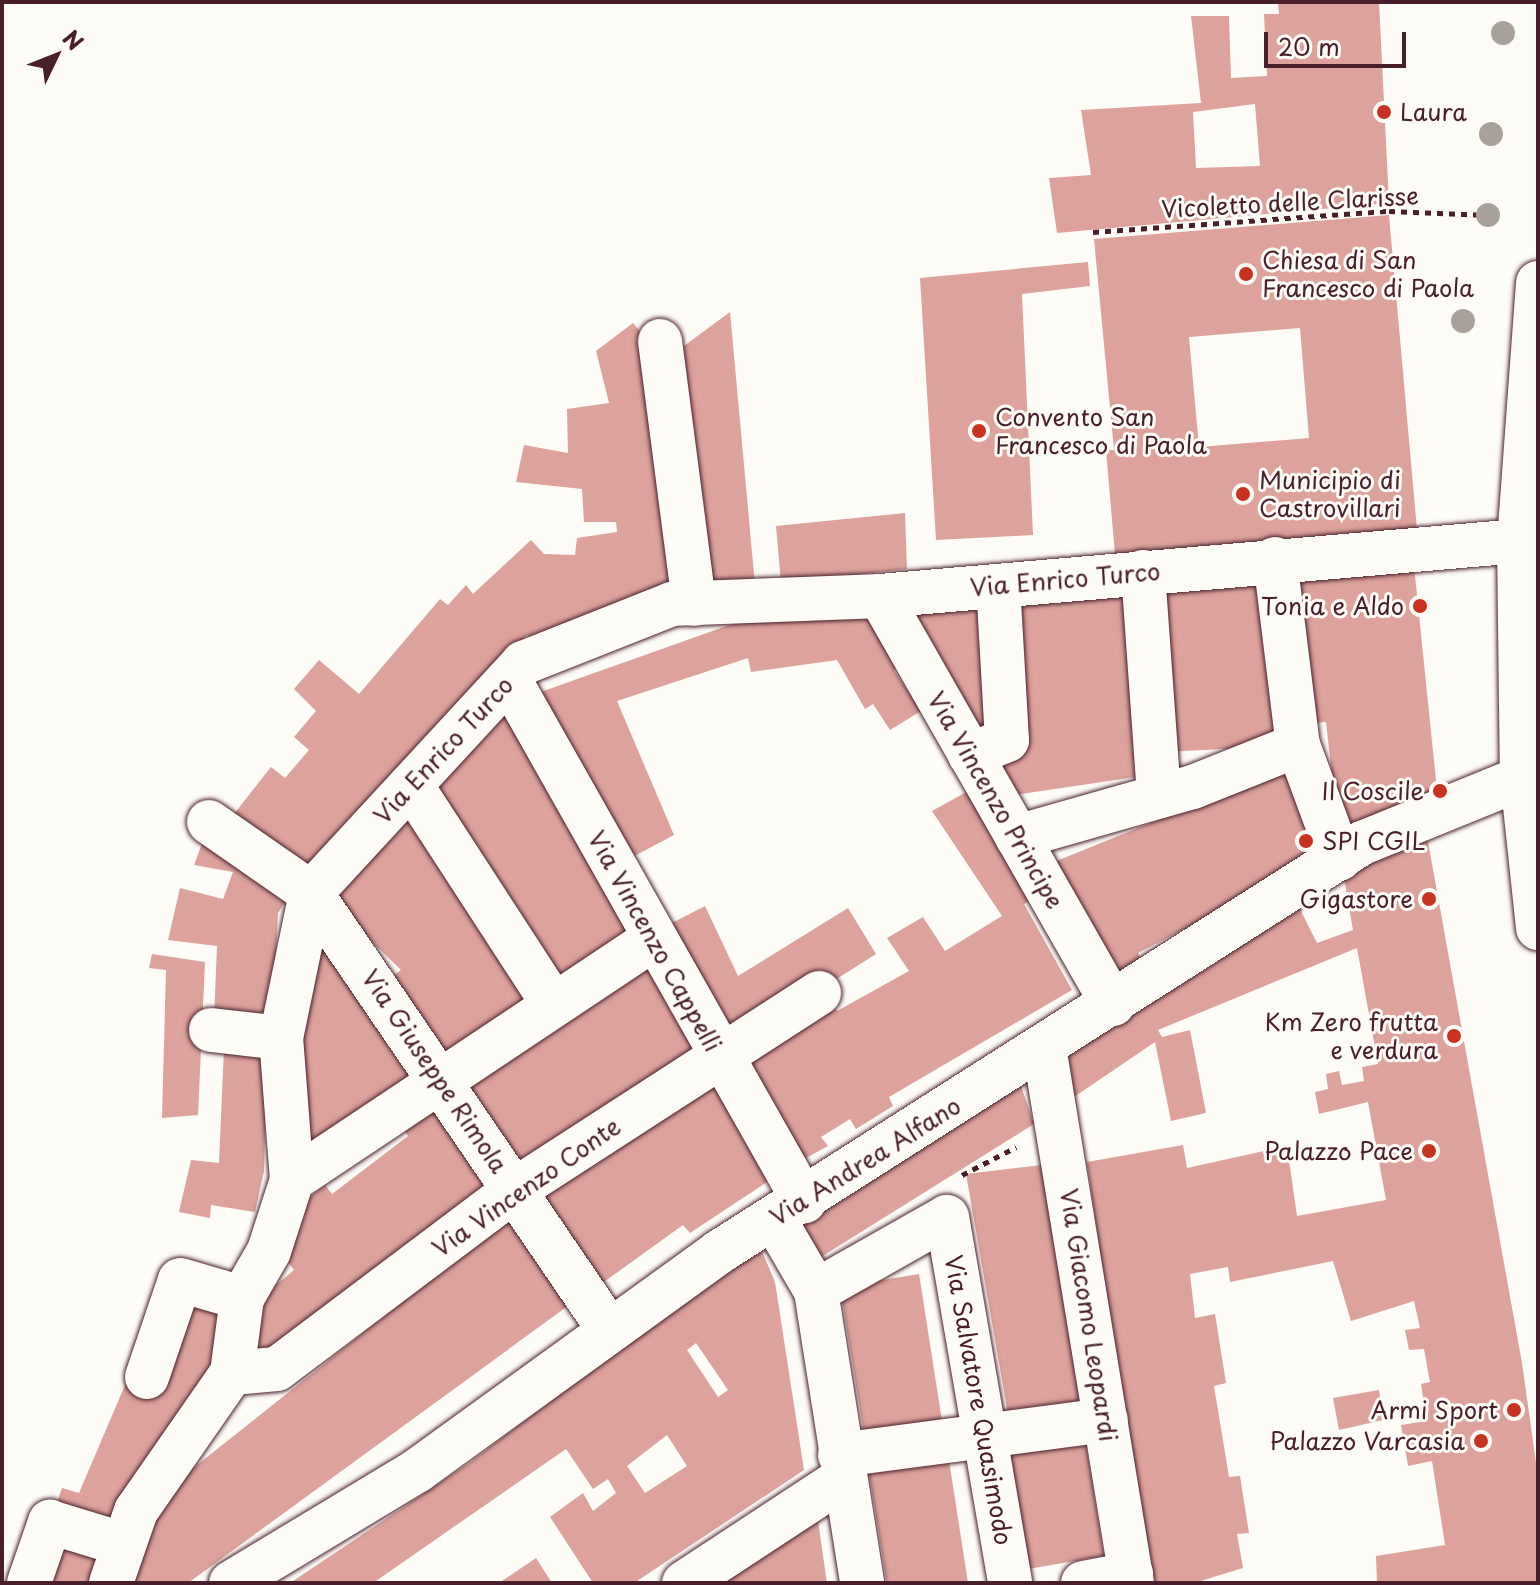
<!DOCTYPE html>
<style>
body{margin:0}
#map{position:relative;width:1540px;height:1585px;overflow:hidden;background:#fdfcf7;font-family:"Playpen Sans",sans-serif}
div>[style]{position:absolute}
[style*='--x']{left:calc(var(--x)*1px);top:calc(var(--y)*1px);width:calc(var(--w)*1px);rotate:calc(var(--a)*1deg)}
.building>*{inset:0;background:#dca29b}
.path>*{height:5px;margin-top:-2.5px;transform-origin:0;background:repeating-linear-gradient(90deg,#4a1f2b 0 6px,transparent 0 12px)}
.roads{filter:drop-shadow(0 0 2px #4a1f2b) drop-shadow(0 0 2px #4a1f2b)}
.minor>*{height:44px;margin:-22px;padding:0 22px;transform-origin:22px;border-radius:22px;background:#fdfcf7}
.primary>*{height:44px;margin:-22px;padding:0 22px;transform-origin:22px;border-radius:22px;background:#fdfcf7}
.trees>*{width:24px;height:24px;margin:-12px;border-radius:50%;background:#a9a29c}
.dots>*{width:22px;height:22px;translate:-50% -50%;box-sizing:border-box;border:4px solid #fdfcf7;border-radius:50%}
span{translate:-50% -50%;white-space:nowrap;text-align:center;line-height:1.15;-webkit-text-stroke:6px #fdfcf7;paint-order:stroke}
.poi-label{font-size:24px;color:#4a1f2b}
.left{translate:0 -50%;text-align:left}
.right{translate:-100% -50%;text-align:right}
.street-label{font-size:24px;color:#4a1f2b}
.frame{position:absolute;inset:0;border:4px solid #4a1f2b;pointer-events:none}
.north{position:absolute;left:16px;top:16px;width:80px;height:80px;-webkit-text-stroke:6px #fdfcf7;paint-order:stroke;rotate:47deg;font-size:22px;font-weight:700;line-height:32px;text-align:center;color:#4a1f2b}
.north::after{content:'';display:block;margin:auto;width:28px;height:36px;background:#4a1f2b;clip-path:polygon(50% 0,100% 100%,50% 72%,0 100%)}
.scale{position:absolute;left:1264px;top:32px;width:142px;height:36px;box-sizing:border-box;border:4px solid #4a1f2b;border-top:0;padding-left:10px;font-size:24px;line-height:28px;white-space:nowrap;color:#4a1f2b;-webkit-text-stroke:6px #fdfcf7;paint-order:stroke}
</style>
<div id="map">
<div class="building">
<i style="clip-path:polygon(evenodd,1278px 2px,1379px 2px,1389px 203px,1057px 233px,1049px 178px,1091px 175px,1081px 110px,1201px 103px,1191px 16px,1229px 16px,1231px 78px,1267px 76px,1264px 14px,1279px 14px,1278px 2px,1255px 104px,1260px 166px,1196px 168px,1193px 112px,1255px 104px)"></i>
<i style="clip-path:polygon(evenodd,1389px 215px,1417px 530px,1115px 555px,1106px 450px,1114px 450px,1094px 239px,1389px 215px,1300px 328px,1309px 438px,1199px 447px,1189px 337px,1300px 328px)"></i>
<i style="clip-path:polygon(1088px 262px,1090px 286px,1022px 294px,1033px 535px,936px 540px,920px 278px)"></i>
<i style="clip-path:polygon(730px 312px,755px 585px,701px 592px,673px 354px)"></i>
<i style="clip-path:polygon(633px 323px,652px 345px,682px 599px,538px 648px,527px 635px,308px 886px,230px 819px,271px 767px,285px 778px,309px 750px,294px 737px,316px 711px,294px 689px,319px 660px,359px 694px,440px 599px,448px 605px,466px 585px,473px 594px,531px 540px,544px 554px,575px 555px,577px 538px,617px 532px,616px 522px,584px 522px,582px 489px,516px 482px,524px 445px,568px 453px,567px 409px,609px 403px,596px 351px)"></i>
<i style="clip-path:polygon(905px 513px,907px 569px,781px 583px,776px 526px)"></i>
<i style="clip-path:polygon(1413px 556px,1438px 800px,1340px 847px,1326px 722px,1312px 723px,1286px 572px)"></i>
<i style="clip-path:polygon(1269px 575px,1280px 746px,1165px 752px,1158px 585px)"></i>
<i style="clip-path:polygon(1138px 588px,1149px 775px,1008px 796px,991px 763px,1008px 599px)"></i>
<i style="clip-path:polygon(985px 599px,1002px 736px,977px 743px,904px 612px)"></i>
<i style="clip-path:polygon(873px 613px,905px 666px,894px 670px,921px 711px,890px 730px,873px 704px,865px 709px,837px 660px,751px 672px,748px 658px,617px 701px,674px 835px,623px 862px,535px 694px,735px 623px)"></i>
<i style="clip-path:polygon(507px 710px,630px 935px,553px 981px,531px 948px,541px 943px,426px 784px)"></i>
<i style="clip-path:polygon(1291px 766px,1316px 851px,1188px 938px,1184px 929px,1138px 953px,1143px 963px,1114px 981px,1049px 864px)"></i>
<i style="clip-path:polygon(970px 790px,1034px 899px,1024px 904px,1072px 990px,889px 1097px,893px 1106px,856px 1129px,850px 1119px,821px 1137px,828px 1146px,793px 1165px,731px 1061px,832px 1002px,837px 1011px,909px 971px,887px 938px,923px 917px,945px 951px,1002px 916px,932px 811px)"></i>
<i style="clip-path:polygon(409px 804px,537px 991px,449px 1059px,393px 976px,401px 970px,331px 902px)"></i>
<i style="clip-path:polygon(1425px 825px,1522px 1363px,1538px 1477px,1538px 1583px,1377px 1583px,1376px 1556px,1445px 1545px,1432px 1461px,1408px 1466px,1401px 1425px,1427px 1421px,1421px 1384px,1430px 1382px,1424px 1349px,1409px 1350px,1405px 1330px,1420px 1328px,1414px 1301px,1351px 1321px,1333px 1261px,1230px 1282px,1228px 1267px,1190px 1274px,1195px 1318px,1215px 1314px,1226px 1383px,1214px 1386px,1229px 1477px,1240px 1476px,1249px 1533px,1237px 1534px,1243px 1568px,1194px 1583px,1148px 1583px,1087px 1162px,1183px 1145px,1187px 1168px,1287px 1146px,1297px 1216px,1386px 1200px,1368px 1102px,1319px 1114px,1315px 1092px,1328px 1089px,1326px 1074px,1339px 1071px,1342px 1085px,1364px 1081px,1362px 1067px,1378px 1064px,1357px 948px,1158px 1030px,1162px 1037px,1190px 1030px,1206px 1113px,1171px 1121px,1155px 1042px,1074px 1097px,1067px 1046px,1295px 899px,1317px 943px,1353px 930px,1343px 873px)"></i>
<i style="clip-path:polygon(206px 833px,290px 894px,278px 913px,272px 1027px,214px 1020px,217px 946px,168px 940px,180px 888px,223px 899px,233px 872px,194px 865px)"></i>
<i style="clip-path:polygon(705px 906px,738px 976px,848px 908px,876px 954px,835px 980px,821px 970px,720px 1031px,668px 925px)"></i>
<i style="clip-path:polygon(329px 937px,427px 1075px,311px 1161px,298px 1025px,318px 946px)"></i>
<i style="clip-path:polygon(152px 954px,205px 962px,198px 1115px,162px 1118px,166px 970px,149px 968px)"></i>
<i style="clip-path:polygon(645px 955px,697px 1053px,513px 1175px,454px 1086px)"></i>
<i style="clip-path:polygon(224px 1048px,267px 1052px,264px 1171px,255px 1212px,211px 1205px,210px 1218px,179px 1212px,191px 1160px,219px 1163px)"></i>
<i style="clip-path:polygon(711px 1073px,770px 1180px,690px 1233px,683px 1225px,590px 1292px,526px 1193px)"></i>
<i style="clip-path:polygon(1019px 1080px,1034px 1124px,821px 1257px,797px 1218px)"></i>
<i style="clip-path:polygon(440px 1098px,496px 1179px,270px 1360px,250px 1332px,271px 1289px,294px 1270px,280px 1252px,305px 1216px,298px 1207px,325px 1185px,332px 1194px,408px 1136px,402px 1127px)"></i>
<i style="clip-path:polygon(1042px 1165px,1082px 1402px,1008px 1414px,966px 1174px)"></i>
<i style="clip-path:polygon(513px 1214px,576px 1300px,188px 1583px,134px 1583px,163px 1492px)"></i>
<i style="clip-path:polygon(evenodd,758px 1242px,775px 1282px,804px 1470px,634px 1583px,593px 1583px,550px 1517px,583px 1493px,593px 1511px,616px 1493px,608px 1479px,593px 1489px,566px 1449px,373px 1583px,290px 1583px,468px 1464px,758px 1242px,696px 1343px,728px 1390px,718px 1397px,687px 1350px,696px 1343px,758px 1242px,667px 1435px,687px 1466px,645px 1493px,627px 1466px,667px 1435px)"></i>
<i style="clip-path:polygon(919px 1274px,942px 1421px,864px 1434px,840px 1287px)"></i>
<i style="clip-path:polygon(180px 1298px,226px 1314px,203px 1397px,120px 1524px,52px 1517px,62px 1488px,79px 1493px,128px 1378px)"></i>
<i style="clip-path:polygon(1379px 1390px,1383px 1420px,1339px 1430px,1333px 1398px)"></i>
<i style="clip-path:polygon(1084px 1432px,1104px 1556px,1028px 1569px,1008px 1445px)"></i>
<i style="clip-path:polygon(948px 1454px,968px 1583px,887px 1583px,868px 1467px)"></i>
<i style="clip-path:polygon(817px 1514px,827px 1583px,694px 1583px)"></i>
<i style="clip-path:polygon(62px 1536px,107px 1544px,100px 1583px,47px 1583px)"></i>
<i style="clip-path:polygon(536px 1558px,552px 1583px,499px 1583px)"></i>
</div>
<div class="path">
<i style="--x:1093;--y:232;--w:297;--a:-4.1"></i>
<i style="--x:1389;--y:211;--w:99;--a:2.3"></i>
<i style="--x:962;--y:1175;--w:61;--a:-27.4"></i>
</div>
<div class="roads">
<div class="minor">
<i style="--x:660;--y:341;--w:265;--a:82.6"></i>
<i style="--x:1275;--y:559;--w:187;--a:83"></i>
<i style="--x:1298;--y:745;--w:121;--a:69.8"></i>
<i style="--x:1143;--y:572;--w:225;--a:85.9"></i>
<i style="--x:880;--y:596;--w:470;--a:60.3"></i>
<i style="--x:509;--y:679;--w:600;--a:60.53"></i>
<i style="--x:970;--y:755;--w:40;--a:-22"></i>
<i style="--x:1007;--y:740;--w:154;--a:-93.3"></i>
<i style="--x:411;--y:785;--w:259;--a:57"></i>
<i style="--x:209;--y:822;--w:124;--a:34.8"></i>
<i style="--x:311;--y:893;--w:530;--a:55.68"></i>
<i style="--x:1017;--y:837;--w:183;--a:-15.9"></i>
<i style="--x:1193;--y:787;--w:113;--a:-21.8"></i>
<i style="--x:211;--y:1030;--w:70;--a:6.5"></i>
<i style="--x:1044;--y:1047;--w:543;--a:80.68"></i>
<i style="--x:292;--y:1180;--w:434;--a:-33.7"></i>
<i style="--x:774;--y:1219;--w:83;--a:59.7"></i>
<i style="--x:816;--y:1291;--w:296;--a:81"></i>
<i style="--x:816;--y:1291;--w:150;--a:-29.5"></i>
<i style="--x:947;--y:1217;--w:371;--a:80.2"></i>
<i style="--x:232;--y:1373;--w:45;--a:-5.1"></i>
<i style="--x:277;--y:1369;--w:299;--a:-37"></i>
<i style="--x:516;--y:1189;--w:361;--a:-32.9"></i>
<i style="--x:147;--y:1377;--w:102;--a:-71.2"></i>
<i style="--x:180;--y:1280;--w:65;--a:16.2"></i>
<i style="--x:840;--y:1455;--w:268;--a:-7.5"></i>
<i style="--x:29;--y:1583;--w:65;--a:-71"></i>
<i style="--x:50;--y:1522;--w:72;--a:16.9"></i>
<i style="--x:111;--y:1583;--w:76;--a:-70.9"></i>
<i style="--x:136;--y:1511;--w:168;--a:-55.2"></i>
<i style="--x:232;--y:1373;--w:76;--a:-82.4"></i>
<i style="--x:242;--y:1298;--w:54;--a:-60.1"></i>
<i style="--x:269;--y:1251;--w:75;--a:-72.1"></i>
<i style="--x:292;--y:1180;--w:142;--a:-94.4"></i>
<i style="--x:281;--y:1038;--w:148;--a:-78.3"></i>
<i style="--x:311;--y:893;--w:313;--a:-47.3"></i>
<i style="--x:523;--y:663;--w:160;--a:-21.6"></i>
<i style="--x:672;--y:604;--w:208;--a:-2.2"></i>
<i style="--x:880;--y:596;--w:641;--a:-4.92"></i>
<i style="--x:231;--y:1583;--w:218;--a:-31.1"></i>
<i style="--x:418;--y:1470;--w:372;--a:-35.9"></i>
<i style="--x:719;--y:1252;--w:762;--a:-32.46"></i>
<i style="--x:1362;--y:843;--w:173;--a:-22.1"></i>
<i style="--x:684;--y:1583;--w:191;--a:-33.3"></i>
<i style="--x:1083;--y:1583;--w:49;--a:-10.6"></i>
</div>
<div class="primary">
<i style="--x:1538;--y:283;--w:259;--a:94.2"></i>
<i style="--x:1519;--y:541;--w:237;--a:89.3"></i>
<i style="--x:1522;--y:778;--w:151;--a:83.9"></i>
</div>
</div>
<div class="trees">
<i style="left:1503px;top:33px"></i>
<i style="left:1491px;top:134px"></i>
<i style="left:1488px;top:215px"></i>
<i style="left:1463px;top:321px"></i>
</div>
<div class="dots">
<i style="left:1384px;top:112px;background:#c8321e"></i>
<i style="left:1246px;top:274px;background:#c8321e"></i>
<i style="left:979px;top:431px;background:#c8321e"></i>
<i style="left:1243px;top:494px;background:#c8321e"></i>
<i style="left:1420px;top:606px;background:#c8321e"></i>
<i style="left:1440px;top:791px;background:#c8321e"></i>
<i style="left:1306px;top:841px;background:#c8321e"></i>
<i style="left:1429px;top:899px;background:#c8321e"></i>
<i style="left:1454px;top:1036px;background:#c8321e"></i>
<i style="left:1429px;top:1151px;background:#c8321e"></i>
<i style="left:1514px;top:1410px;background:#c8321e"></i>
<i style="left:1481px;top:1441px;background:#c8321e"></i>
</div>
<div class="poi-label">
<span class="left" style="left:1400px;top:112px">Laura</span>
<span class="left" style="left:1262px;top:274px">Chiesa di San<br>Francesco di Paola</span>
<span class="left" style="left:995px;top:431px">Convento San<br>Francesco di Paola</span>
<span class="left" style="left:1259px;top:494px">Municipio di<br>Castrovillari</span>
<span class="right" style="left:1404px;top:606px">Tonia e Aldo</span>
<span class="right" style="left:1424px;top:791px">Il Coscile</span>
<span class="left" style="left:1322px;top:841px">SPI CGIL</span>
<span class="right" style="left:1413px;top:899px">Gigastore</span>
<span class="right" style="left:1438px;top:1036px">Km Zero frutta<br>e verdura</span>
<span class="right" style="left:1413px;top:1151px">Palazzo Pace</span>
<span class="right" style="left:1498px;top:1410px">Armi Sport</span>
<span class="right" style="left:1465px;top:1441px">Palazzo Varcasia</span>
</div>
<div class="street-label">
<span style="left:1290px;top:202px;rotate:-3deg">Vicoletto delle Clarisse</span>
<span style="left:1065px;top:579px;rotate:-5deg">Via Enrico Turco</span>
<span style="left:443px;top:750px;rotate:-47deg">Via Enrico Turco</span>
<span style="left:996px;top:800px;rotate:60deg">Via Vincenzo Principe</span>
<span style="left:655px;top:941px;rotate:61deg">Via Vincenzo Cappelli</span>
<span style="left:435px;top:1071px;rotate:56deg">Via Giuseppe Rimola</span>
<span style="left:865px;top:1161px;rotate:-32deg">Via Andrea Alfano</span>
<span style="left:526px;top:1187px;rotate:-35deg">Via Vincenzo Conte</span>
<span style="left:1089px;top:1315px;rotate:81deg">Via Giacomo Leopardi</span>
<span style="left:979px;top:1400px;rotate:80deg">Via Salvatore Quasimodo</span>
</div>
<div class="frame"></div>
<div class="north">N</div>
<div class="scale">20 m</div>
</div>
